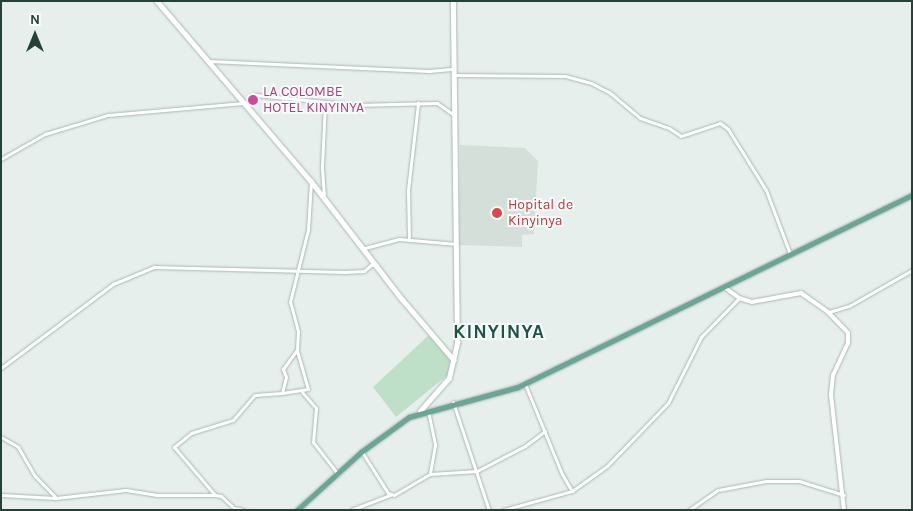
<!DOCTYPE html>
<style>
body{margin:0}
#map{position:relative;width:913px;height:511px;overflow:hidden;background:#e6efeb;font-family:Karla,sans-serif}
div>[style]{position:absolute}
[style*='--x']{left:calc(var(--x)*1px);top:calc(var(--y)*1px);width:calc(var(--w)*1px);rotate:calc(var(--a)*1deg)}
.built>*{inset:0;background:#d4dfda}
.green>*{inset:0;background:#bfe0c8}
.roads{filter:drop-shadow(0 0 1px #a8b8b2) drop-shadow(0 0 1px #a8b8b2)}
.minor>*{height:3px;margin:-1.5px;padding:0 1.5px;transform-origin:1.5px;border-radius:1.5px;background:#fff}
.tertiary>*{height:4px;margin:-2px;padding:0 2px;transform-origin:2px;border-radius:2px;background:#fff}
.secondary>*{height:4.5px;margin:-2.25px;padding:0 2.25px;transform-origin:2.25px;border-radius:2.25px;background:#fff}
.primary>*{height:5px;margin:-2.5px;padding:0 2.5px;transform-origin:2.5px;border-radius:2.5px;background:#6aa596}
.dots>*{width:14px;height:14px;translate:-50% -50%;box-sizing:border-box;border:2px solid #f7fbf9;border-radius:50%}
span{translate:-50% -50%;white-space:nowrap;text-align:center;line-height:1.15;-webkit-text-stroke:4px #f7fbf9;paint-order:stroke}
.hotel-label{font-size:14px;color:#b23c85}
.left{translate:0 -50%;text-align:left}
.health-label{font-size:14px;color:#be3a42}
.district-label{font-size:19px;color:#1f5548;font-weight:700;letter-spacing:1px}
.frame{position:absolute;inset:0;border:2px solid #24423a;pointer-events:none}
.north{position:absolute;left:10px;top:10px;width:50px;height:50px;-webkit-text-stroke:4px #f7fbf9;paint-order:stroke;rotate:0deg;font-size:14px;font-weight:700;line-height:20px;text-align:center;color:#24423a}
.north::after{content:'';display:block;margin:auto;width:18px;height:22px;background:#24423a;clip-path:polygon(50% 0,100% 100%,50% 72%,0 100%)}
</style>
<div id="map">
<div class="built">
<i style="clip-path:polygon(460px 145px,525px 148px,538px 161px,534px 234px,522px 235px,522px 247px,459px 245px)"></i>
</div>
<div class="green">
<i style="clip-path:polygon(429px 335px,451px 361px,450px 373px,396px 417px,373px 387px)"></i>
</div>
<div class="roads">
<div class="minor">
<i style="--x:209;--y:61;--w:220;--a:2.6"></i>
<i style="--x:429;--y:71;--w:25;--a:-5"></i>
<i style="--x:455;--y:75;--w:110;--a:0.5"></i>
<i style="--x:565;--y:76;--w:27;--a:15"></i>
<i style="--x:591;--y:83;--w:20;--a:27"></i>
<i style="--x:609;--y:92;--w:40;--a:40"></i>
<i style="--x:640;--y:118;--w:31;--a:19"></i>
<i style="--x:669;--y:128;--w:14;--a:34"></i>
<i style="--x:681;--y:136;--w:41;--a:-18.4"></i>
<i style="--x:720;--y:123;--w:10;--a:37"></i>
<i style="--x:728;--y:129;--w:72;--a:58.1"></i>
<i style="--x:766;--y:190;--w:68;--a:69.4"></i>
<i style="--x:246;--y:105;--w:10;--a:-66"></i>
<i style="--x:250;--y:96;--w:6;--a:-9"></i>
<i style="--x:256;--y:95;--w:100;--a:5.8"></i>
<i style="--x:355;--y:105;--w:82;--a:-1.4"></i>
<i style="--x:437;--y:103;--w:19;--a:35"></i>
<i style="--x:1;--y:159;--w:51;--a:-29.6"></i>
<i style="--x:45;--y:134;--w:66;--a:-16.8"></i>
<i style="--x:108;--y:115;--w:136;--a:-5.1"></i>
<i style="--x:324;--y:197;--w:31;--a:-94"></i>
<i style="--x:322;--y:166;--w:64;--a:-87.3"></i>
<i style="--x:409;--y:238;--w:48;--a:-91.2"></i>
<i style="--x:408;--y:190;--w:88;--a:-83.4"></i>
<i style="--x:365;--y:248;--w:35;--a:-15"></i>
<i style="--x:399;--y:239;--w:58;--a:4.9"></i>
<i style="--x:829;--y:312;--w:21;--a:-17"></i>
<i style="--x:849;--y:306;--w:73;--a:-29.7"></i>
<i style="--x:1;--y:368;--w:140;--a:-36.9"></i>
<i style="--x:113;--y:284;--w:44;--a:-22.5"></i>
<i style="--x:154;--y:267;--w:191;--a:1.5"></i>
<i style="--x:345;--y:272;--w:19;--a:-3"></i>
<i style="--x:364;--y:271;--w:9;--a:-41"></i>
<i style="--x:371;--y:265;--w:6;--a:0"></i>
<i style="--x:525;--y:384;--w:97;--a:67.7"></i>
<i style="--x:562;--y:474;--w:20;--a:60"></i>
<i style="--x:302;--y:392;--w:21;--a:49"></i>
<i style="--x:316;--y:408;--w:34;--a:95"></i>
<i style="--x:313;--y:442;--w:41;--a:52"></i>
<i style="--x:282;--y:393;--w:26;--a:-9"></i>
<i style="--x:308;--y:389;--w:40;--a:-106"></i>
<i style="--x:453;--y:402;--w:114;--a:71.6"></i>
<i style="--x:428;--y:411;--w:35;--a:78"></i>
<i style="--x:435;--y:445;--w:29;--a:100"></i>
<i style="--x:1;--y:437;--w:20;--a:30"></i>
<i style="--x:18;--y:447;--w:34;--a:60"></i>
<i style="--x:35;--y:476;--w:30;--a:46"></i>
<i style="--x:56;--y:498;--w:70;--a:-6.5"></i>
<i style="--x:126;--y:490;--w:30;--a:9"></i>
<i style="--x:156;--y:495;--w:59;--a:0"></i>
<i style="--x:215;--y:495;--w:6;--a:9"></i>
<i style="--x:221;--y:496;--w:18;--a:43"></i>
<i style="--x:234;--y:508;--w:10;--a:11"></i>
<i style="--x:362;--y:452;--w:49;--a:57.6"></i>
<i style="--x:388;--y:493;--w:6;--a:18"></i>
<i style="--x:394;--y:495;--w:42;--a:-30.3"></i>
<i style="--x:430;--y:474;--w:47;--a:-3.7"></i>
<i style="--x:477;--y:471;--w:54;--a:-27.5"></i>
<i style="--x:525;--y:446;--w:25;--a:-37"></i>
<i style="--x:1;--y:495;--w:54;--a:3.2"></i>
<i style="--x:215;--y:495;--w:63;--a:-130.5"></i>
<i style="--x:174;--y:447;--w:22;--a:-39"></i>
<i style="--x:191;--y:433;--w:44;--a:-17.2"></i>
<i style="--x:233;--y:420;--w:33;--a:-49"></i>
<i style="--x:255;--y:395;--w:27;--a:-4"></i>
<i style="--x:282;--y:393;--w:16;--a:-76"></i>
<i style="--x:286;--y:377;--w:9;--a:-111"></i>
<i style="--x:283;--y:369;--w:24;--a:-54"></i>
<i style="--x:297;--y:350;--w:19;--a:-87"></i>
<i style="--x:298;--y:331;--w:30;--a:-105"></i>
<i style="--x:290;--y:302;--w:74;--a:-76"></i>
<i style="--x:308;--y:230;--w:49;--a:-86.5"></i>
<i style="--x:351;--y:510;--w:42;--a:-21"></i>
<i style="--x:503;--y:510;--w:72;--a:-15.4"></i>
<i style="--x:572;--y:491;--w:43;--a:-35.5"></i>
<i style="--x:607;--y:466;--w:88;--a:-45.9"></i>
<i style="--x:668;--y:403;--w:74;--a:-63.4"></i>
<i style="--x:701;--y:337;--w:54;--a:-45.7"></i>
<i style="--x:689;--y:510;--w:35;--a:-35"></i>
<i style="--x:718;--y:490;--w:49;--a:-10.6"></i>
<i style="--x:766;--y:481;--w:33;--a:0"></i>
<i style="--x:799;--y:481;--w:47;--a:17.3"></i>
</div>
<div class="tertiary">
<i style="--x:724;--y:287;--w:19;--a:36"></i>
<i style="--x:739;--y:298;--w:14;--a:17"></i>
<i style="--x:752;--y:302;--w:50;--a:-10.4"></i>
<i style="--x:801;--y:293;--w:33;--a:35"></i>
<i style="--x:828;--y:312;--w:29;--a:46"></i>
<i style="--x:848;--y:333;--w:10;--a:90"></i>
<i style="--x:848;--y:343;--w:35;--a:115"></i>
<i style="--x:833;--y:375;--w:20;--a:96"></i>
<i style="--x:831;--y:395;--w:116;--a:83.6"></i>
</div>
<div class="secondary">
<i style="--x:157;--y:1;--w:237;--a:49.5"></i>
<i style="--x:311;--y:181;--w:149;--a:52.4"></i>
<i style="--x:402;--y:299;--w:80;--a:49.6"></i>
<i style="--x:420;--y:411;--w:44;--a:-48.7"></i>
<i style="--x:449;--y:378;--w:37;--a:-77"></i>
<i style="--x:457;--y:342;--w:341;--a:-90.7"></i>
</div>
<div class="primary">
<i style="--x:297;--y:510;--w:86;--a:-42.2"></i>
<i style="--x:361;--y:452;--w:59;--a:-36.1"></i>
<i style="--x:409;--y:417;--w:113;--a:-15.4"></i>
<i style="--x:518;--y:387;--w:438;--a:-26"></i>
</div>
</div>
<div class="dots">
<i style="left:253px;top:100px;background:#d1479c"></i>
<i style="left:497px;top:213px;background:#e0444e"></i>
</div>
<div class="hotel-label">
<span class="left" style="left:263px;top:100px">LA COLOMBE<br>HOTEL KINYINYA</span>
</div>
<div class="health-label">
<span class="left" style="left:508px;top:213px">Hopital de<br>Kinyinya</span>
</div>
<div class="district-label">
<span style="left:499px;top:333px">KINYINYA</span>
</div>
<div class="frame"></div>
<div class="north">N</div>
</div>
